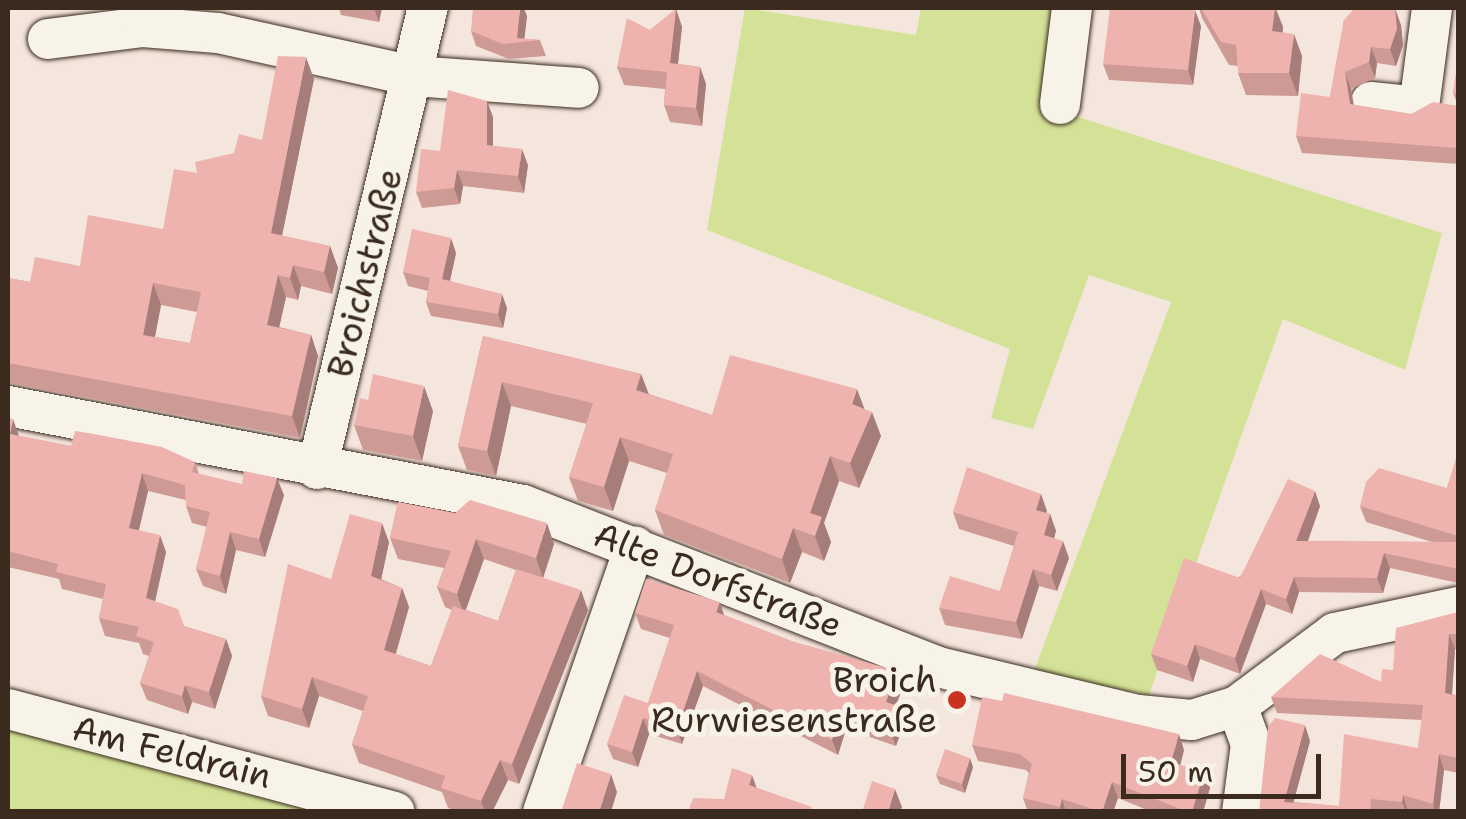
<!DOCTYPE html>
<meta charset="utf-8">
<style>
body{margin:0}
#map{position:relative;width:1466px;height:819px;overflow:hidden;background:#f5e6dd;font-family:"Shantell Sans",sans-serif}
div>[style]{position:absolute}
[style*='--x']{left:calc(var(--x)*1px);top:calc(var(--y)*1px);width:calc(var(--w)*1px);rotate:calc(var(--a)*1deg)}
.green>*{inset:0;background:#d3e296}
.roads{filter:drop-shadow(0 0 2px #3b2a1e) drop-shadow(0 0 2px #3b2a1e)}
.minor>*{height:40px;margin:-20px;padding:0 20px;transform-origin:20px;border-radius:20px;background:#f7f3e8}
.wall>*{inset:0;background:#ce9a96}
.shaded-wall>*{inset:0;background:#a77d7a}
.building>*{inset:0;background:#efb3af}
.dots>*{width:28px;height:28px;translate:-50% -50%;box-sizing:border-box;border:5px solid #f7f3e8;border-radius:50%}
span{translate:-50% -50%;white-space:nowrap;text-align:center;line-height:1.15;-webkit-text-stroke:10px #f7f3e8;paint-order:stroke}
.street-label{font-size:35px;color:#3b2a1e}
.poi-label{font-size:35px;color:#3b2a1e}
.right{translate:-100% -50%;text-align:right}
.frame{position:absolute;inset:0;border:10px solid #3b2a1e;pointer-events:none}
.scale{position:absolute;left:1121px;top:754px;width:200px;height:45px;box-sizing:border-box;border:5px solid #3b2a1e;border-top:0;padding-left:12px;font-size:30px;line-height:35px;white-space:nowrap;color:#3b2a1e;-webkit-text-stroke:8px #f7f3e8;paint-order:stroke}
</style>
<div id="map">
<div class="green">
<i style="clip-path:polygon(745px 8px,916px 35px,921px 8px,1060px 8px,1047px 107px,1442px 233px,1405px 370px,1283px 319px,1149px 695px,1033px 674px,1171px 302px,1089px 275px,1033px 429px,991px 418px,1010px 349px,707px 230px)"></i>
<i style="clip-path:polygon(8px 720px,362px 811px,8px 811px)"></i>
</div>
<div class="roads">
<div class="minor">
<i style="--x:48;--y:39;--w:96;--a:-7.2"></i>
<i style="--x:143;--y:27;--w:75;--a:4.6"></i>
<i style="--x:218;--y:33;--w:200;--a:12.4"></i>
<i style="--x:413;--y:76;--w:166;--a:4.1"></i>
<i style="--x:1371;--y:102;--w:48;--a:5.9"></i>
<i style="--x:1419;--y:107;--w:100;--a:-82.5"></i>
<i style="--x:1060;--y:104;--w:97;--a:-82.9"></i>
<i style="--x:8;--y:406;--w:524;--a:10.88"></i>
<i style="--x:523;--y:505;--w:445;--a:21.3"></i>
<i style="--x:938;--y:667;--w:206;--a:13.5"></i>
<i style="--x:1138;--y:715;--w:54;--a:5.3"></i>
<i style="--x:1192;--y:720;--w:47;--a:-17.3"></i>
<i style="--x:1237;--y:706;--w:122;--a:-36.7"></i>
<i style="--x:1335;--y:633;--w:126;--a:-11.9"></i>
<i style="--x:317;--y:469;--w:474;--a:-76.5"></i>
<i style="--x:1237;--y:706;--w:40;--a:69.8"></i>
<i style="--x:1251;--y:744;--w:69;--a:97.5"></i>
<i style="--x:8;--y:709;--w:400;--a:14.9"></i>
<i style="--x:543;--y:812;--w:281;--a:-70.9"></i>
</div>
</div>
<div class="wall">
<i style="clip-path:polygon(339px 8px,382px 8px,379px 22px,341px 15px)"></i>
<i style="clip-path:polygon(1199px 8px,1276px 8px,1283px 27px,1283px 32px,1302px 56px,1298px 96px,1246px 95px,1238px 73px,1238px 66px,1229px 65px,1202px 18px)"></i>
<i style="clip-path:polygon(676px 9px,682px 27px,678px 64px,700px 67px,706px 84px,702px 126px,670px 122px,664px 105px,665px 89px,624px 85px,617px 67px,650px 30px)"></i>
<i style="clip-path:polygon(527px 16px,524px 39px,540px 40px,546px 56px,509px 59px,476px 46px,471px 31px)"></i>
<i style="clip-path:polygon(1344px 20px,1401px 25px,1403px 45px,1396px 66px,1377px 63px,1375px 78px,1351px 89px,1354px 105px,1411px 114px,1458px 105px,1453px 93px,1458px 61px,1458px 164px,1302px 153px,1296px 136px,1330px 97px)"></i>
<i style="clip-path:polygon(1201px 26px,1193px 85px,1109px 80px,1103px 64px)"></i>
<i style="clip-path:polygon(evenodd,314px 79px,282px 236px,330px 246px,338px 268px,332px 294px,301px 286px,298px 300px,286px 297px,279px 327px,311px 335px,318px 356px,300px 438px,8px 383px,8px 278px,30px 282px,80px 266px,163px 229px,197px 173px,262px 140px,314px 79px,161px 305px,197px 312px,190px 343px,155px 337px,161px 305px)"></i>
<i style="clip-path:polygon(493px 117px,493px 146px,528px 165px,524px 193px,463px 186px,460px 204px,422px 208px,416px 192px,440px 151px)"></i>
<i style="clip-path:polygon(456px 253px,450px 281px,507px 308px,503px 328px,431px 316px,426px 302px,428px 291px,408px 286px,403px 272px)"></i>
<i style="clip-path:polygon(483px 336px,641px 374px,649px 394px,712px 415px,864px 409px,881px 436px,859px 488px,839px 481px,824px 523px,831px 542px,824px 561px,802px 552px,790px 583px,664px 535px,655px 510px,667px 473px,629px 461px,613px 511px,578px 501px,569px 477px,587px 424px,511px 406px,496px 476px,467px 470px,458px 446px)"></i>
<i style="clip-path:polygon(433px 411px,422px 461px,363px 450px,354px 425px)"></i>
<i style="clip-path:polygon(8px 418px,19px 436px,71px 446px,195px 462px,199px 474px,284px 495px,265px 557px,236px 550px,226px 594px,203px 586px,196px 569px,207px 527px,192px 523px,186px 506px,186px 500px,148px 491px,139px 530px,166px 552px,155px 601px,184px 626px,226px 639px,232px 656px,215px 709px,192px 702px,188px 714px,147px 700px,140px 683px,149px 656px,143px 654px,139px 643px,105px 636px,99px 618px,103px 599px,62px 589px,59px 579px,8px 567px)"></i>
<i style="clip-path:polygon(1458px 453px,1458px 583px,1390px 568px,1383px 593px,1299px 592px,1292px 614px,1266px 604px,1240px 674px,1200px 659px,1193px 682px,1157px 670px,1151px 654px,1320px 506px,1308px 541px,1432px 542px,1366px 522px,1360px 506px,1447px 488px)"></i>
<i style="clip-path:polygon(1041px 494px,1046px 513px,1050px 514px,1056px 531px,1054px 538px,1069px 558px,1057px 591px,1039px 586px,1022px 639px,945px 625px,939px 608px,1000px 591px,1014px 546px,959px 529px,953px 512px)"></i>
<i style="clip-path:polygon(evenodd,398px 502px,554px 544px,543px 578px,588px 610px,519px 784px,508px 780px,492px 812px,460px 812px,448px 808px,442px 792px,359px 763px,352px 744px,363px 711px,319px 696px,309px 728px,268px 716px,261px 696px,331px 579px,389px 542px,381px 579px,402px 588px,409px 607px,396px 654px,431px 666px,452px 610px,445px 607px,437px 587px,444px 568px,398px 559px,390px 538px,398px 502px,484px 559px,516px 570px,498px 621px,466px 610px,484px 559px)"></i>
<i style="clip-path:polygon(1458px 612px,1458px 650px,1455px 649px,1452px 694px,1458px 696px,1458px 773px,1444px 770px,1439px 812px,1259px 812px,1310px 741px,1293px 802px,1339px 806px,1418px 748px,1422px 720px,1277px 713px,1271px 697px,1381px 682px)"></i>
<i style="clip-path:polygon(635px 613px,724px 615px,794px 642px,897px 671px,903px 686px,896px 705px,904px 722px,896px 746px,846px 729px,838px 755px,703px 686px,682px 744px,649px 734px,638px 767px,613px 759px,607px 744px,648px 703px,670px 638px,641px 629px)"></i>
<i style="clip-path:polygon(972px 745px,1184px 750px,1180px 765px,1210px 788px,1203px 812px,1152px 812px,1118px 798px,1113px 812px,1028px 812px,1023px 798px,1029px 773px,1026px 770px,978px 761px)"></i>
<i style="clip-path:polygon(973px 767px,965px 793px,940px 784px,936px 775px)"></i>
</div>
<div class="shaded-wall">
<i style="clip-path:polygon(374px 8px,382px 8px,379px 22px)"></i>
<i style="clip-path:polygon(520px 8px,524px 8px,527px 16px,524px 42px,517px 38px)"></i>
<i style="clip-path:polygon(1275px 8px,1283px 27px,1280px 53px,1272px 31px)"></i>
<i style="clip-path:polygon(1395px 8px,1401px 25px,1403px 45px,1396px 66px,1390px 49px)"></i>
<i style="clip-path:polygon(676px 9px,682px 27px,676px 81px,670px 63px)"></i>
<i style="clip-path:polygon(1195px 10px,1201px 26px,1193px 85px,1188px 70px)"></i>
<i style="clip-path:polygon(1294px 34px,1302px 56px,1298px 96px,1289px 73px)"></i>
<i style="clip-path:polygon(1371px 47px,1377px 63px,1375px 78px,1369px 62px)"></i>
<i style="clip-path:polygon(306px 57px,314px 79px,278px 255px,271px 233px)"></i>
<i style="clip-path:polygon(700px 67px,706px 84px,702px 126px,696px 108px)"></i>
<i style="clip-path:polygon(1345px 72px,1351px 89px,1356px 121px,1350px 104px)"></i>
<i style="clip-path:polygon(487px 101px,493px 117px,493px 162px,487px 145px)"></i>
<i style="clip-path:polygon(522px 149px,528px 165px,524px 193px,518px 176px)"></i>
<i style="clip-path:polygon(457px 170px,463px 186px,460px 204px,454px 188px)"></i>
<i style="clip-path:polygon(451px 238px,456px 253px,447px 294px,442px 279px)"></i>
<i style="clip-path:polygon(330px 246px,338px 268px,332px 294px,324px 272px)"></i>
<i style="clip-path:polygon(293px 265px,301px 286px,298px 300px,290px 278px)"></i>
<i style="clip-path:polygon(278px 275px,286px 297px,275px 346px,267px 325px)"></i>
<i style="clip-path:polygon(153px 283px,161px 305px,151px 357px,143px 335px)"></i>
<i style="clip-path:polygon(502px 294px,507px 308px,503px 328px,498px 314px)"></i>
<i style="clip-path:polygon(311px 335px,318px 356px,300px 438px,292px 416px)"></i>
<i style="clip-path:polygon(641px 374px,650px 398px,636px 390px)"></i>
<i style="clip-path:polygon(502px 382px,511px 406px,496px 476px,487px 451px)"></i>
<i style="clip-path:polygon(424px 386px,433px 411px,422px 461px,413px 436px)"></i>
<i style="clip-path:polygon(857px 389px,866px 413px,852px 404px)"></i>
<i style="clip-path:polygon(872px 412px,881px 436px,859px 488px,850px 463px)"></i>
<i style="clip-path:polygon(13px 419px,19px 436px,10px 434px)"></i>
<i style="clip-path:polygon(620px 437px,629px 461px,613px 511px,604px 487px)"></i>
<i style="clip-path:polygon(830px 456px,839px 481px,824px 523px,831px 542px,824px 561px,815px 536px,810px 513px)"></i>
<i style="clip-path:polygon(142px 473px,148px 491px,135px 546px,129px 528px)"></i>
<i style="clip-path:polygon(277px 478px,284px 495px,265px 557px,259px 539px)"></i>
<i style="clip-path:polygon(1315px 491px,1320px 506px,1302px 557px,1296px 541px)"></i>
<i style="clip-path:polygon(1041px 494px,1047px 511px,1042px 526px,1036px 510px)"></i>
<i style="clip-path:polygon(1050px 514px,1056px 531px,1050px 552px,1044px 535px)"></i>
<i style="clip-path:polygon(382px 523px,389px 542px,378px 595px,371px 576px)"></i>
<i style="clip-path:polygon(547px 523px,554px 544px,543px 578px,536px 558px)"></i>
<i style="clip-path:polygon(793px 528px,802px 552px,790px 583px,782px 559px)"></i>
<i style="clip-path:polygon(230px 532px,236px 550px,226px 594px,220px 576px)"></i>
<i style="clip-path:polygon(160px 535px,166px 552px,152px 615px,146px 598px)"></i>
<i style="clip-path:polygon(476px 539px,484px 559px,464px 614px,457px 594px)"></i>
<i style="clip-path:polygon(1063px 541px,1069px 558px,1057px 591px,1051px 575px)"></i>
<i style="clip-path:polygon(1384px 553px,1390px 568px,1383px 593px,1377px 578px)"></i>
<i style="clip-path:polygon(1033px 569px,1039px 586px,1022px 639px,1016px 622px)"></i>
<i style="clip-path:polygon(1294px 577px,1299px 592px,1292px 614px,1286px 599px)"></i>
<i style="clip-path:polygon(402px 588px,409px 607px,391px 669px,384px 650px)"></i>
<i style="clip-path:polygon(1261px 589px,1266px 604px,1240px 674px,1235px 658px)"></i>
<i style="clip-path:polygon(581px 590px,588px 610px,519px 784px,512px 764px)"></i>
<i style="clip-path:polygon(720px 602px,725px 618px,716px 612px)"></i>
<i style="clip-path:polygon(1449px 634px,1455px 649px,1451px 709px,1445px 693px)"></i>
<i style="clip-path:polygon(226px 639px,232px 656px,215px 709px,209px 692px)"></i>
<i style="clip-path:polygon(1195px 644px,1200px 659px,1193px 682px,1187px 666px)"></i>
<i style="clip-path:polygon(697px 671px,703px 686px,682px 744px,677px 729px)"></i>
<i style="clip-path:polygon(897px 671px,903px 686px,892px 717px,886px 702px)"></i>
<i style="clip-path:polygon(312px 677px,319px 696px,309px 728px,302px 709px)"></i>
<i style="clip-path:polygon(185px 685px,192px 702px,188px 714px,182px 696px)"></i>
<i style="clip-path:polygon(898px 706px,904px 722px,896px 746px,890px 731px)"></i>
<i style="clip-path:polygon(840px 714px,846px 729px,838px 755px,832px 740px)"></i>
<i style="clip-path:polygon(643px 718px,649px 734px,638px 767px,632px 752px)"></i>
<i style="clip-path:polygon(1305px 725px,1310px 741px,1291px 812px,1284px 802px)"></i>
<i style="clip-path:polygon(1179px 734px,1184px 750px,1177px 778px,1171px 762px)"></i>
<i style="clip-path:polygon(1439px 754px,1444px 770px,1439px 812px,1435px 812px,1433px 804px)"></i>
<i style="clip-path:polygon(970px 758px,973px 767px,965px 793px,962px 784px)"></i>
<i style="clip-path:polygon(500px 760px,508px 780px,492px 812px,485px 812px,481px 801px)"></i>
<i style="clip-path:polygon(1204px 772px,1210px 788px,1203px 812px,1192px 812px)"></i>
<i style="clip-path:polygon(611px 774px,617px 792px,611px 812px,599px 812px)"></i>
<i style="clip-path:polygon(752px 775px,757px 789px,749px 785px)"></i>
<i style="clip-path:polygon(1112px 782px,1118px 798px,1113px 812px,1102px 812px)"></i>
<i style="clip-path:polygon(895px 789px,902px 807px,900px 812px,888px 812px)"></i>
<i style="clip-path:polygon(1403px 795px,1408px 812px,1406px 812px,1402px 802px)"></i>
<i style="clip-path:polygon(1062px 799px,1066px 812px,1062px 812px,1060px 807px)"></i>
</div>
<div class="building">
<i style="clip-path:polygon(473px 8px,520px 8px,517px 38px,540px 40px,503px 44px,471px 31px)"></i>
<i style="clip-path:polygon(1110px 8px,1174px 8px,1195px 10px,1188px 70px,1103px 64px)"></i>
<i style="clip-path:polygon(1201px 8px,1275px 8px,1272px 31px,1294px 34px,1289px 73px,1238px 73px,1236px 45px,1221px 42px)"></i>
<i style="clip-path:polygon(1355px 8px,1395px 8px,1397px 29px,1390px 49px,1371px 47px,1369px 62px,1345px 72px,1350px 104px,1411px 114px,1433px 102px,1458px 106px,1458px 148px,1296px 136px,1301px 93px,1330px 97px,1344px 20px)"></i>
<i style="clip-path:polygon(676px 9px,670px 63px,700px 67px,696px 108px,664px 105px,667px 72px,617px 67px,627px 18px,650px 30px)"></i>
<i style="clip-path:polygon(evenodd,278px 56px,306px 57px,271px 233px,330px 246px,324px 272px,293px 265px,290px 278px,278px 275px,267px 325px,311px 335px,292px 416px,8px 363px,8px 278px,30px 282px,35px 257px,80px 266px,88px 215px,163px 229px,174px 169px,197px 173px,195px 162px,234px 153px,239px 134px,262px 140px,278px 56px,153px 283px,201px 292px,190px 343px,143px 335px,153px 283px)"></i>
<i style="clip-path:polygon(1458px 61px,1458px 95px,1453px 93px)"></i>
<i style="clip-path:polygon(448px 90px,487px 101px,487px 145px,522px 149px,518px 176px,457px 170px,454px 188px,416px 192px,421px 149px,440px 151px)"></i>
<i style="clip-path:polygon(412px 229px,451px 238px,442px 279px,502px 294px,498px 314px,426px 302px,430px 278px,403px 272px)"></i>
<i style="clip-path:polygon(483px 336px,641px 374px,636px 390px,712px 415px,730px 355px,857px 389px,852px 404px,872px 412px,850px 463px,830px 456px,810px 513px,822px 517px,815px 536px,793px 528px,782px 559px,655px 510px,673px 454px,620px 437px,604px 487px,569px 477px,593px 403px,502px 382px,487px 451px,458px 446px)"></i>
<i style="clip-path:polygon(373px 374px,424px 386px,413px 436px,354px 425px,360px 398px,368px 400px)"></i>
<i style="clip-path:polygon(8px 418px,13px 419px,10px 434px,71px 446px,75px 431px,94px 434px,162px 447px,195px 462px,192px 472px,242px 484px,244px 471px,277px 478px,259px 539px,230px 532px,220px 576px,196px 569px,210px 512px,186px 506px,185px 485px,142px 473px,129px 528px,160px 535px,146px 598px,178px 609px,184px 626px,226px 639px,209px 692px,185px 685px,182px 696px,140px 683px,154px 642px,136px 636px,139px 627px,99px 618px,106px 584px,56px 572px,58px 564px,8px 551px)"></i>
<i style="clip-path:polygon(1458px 453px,1458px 536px,1360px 506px,1366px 482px,1379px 468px,1447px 488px)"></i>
<i style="clip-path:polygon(967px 467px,1041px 494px,1036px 510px,1050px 514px,1044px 535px,1063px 541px,1051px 575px,1033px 569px,1016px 622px,939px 608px,950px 576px,1000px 591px,1018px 532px,953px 512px)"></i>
<i style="clip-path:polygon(1288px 479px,1315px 491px,1296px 541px,1458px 542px,1458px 569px,1384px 553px,1377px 578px,1294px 577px,1286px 599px,1261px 589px,1235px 658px,1195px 644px,1187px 666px,1151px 654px,1184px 558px,1240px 578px)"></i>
<i style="clip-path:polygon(470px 500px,547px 523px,536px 558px,476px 539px,457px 594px,437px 587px,451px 551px,390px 538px,398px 502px,455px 513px)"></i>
<i style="clip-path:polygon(350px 514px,382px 523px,371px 576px,402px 588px,384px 650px,431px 666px,453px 606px,498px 621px,516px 569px,581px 590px,512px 764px,500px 760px,481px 801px,441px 788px,445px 776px,352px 744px,368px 696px,312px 677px,302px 709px,261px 696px,288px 564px,331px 579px)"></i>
<i style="clip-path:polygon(646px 579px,720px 602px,716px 612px,794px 642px,897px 671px,886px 702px,898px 706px,890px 731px,840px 714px,832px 740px,697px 671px,677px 729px,643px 718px,647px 706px,632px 752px,607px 744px,624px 695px,648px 703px,674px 625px,635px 613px)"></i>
<i style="clip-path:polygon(1458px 612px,1458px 634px,1449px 634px,1445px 693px,1458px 696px,1458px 758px,1439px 754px,1433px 804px,1403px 795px,1402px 802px,1371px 799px,1370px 812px,1259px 812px,1268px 727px,1275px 718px,1305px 725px,1284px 802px,1339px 806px,1344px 734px,1418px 748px,1423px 705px,1271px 697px,1320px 654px,1381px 682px,1382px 669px,1393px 670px,1396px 628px)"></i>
<i style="clip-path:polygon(1004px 693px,1179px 734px,1171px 762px,1204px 772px,1192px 812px,1188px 812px,1112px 782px,1102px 812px,1062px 799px,1060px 807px,1023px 798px,1032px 764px,1020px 754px,972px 745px,982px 697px,1002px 701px)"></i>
<i style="clip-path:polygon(945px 749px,970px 758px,962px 784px,936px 775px)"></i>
<i style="clip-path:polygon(577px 763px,611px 774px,599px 812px,570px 812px,562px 809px)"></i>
<i style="clip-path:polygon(732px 768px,752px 775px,749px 785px,812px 807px,810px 812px,688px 812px,693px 798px,724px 799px)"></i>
<i style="clip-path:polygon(872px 781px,895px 789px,888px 812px,862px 812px)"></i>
</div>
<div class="dots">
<i style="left:957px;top:700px;background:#c8321e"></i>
</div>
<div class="street-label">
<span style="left:365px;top:273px;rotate:-76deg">Broichstraße</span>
<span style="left:718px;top:580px;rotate:21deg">Alte Dorfstraße</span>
<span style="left:172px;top:752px;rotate:14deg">Am Feldrain</span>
</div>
<div class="poi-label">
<span class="right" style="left:937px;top:700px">Broich<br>Rurwiesenstraße</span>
</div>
<div class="frame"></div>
<div class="scale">50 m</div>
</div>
